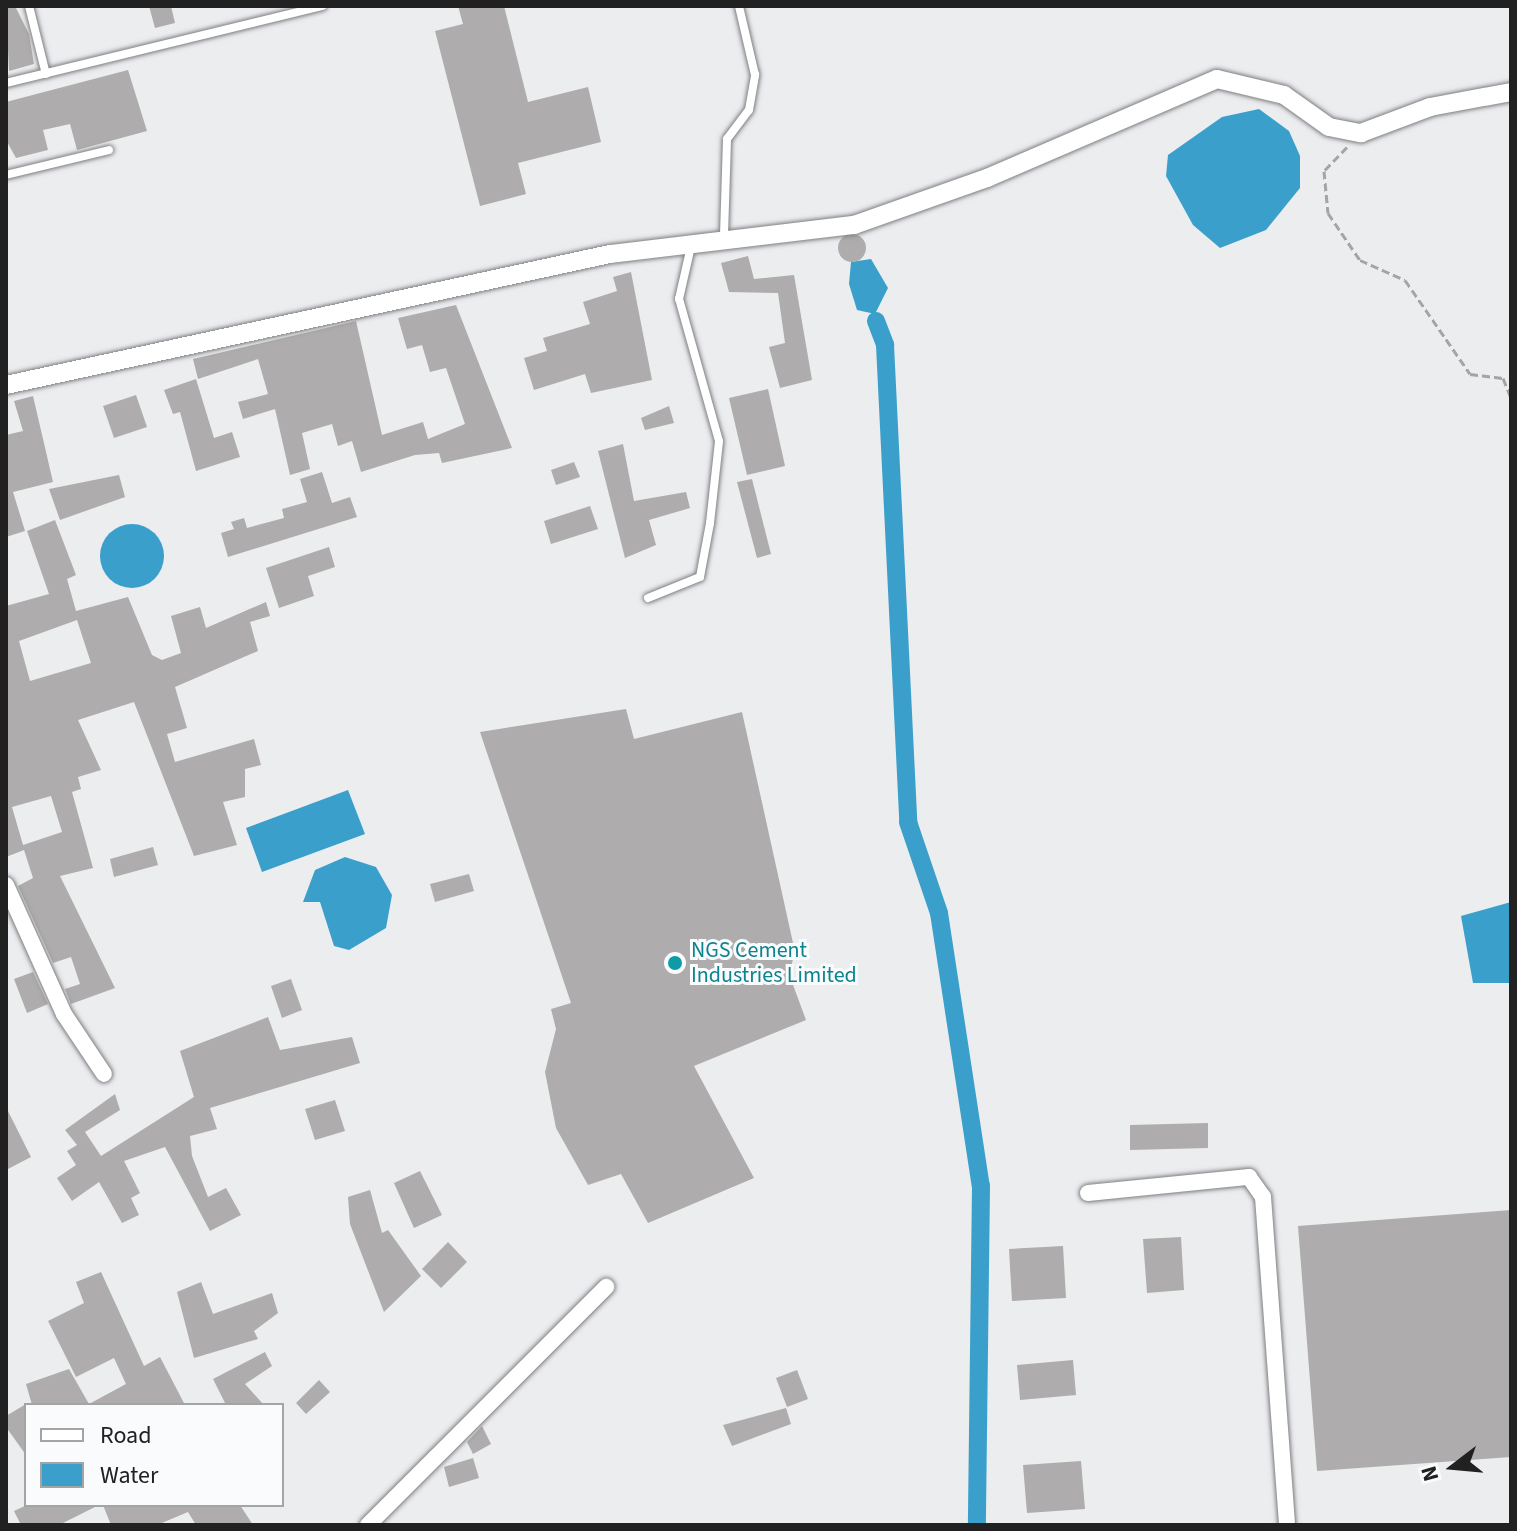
<!DOCTYPE html>
<style>
body{margin:0}
#map{position:relative;width:1517px;height:1531px;overflow:hidden;background:#ecedef;font-family:"Source Sans 3",sans-serif}
div>[style]{position:absolute}
[style*='--x']{left:calc(var(--x)*1px);top:calc(var(--y)*1px);width:calc(var(--w)*1px);rotate:calc(var(--a)*1deg)}
.water>*{inset:0;background:#3aa0cb}
.round{border-radius:50%}
.canal>*{height:18px;margin:-9px;padding:0 9px;transform-origin:9px;border-radius:9px;background:#3aa0cb}
.building>*{inset:0;background:#aeacac}
.path>*{height:3px;margin-top:-1.5px;transform-origin:0;background:repeating-linear-gradient(90deg,#a4a4a5 0 8px,transparent 0 12px)}
.roads{filter:drop-shadow(0 0 2px #7e7f81) drop-shadow(0 0 2px #7e7f81)}
.service>*{height:8px;margin:-4px;padding:0 4px;transform-origin:4px;border-radius:4px;background:#fff}
.minor>*{height:16px;margin:-8px;padding:0 8px;transform-origin:8px;border-radius:8px;background:#fff}
.tertiary>*{height:18px;margin:-9px;padding:0 9px;transform-origin:9px;border-radius:9px;background:#fff}
.dots>*{width:22px;height:22px;translate:-50% -50%;box-sizing:border-box;border:4px solid #f9fbfc;border-radius:50%}
span{translate:-50% -50%;white-space:nowrap;text-align:center;line-height:1.15;-webkit-text-stroke:6px #f9fbfc;paint-order:stroke}
.culture-label{font-size:22px;color:#0d838f}
.left{translate:0 -50%;text-align:left}
.frame{position:absolute;inset:0;border:8px solid #212121;pointer-events:none}
.legend{position:absolute;left:24px;top:1403px;width:260px;height:104px;box-sizing:border-box;background:#f9fbfc;border:2px solid #a3a4a4;margin:0;padding:10px 14px;list-style:none;font-size:24px;color:#212121}
.legend li{display:flex;align-items:center;gap:16px;height:40px}
.legend b{width:40px;border:2px solid #a3a4a4}
.north{position:absolute;left:1413px;top:1427px;width:80px;height:80px;-webkit-text-stroke:6px #f9fbfc;paint-order:stroke;rotate:254deg;font-size:22px;font-weight:700;line-height:32px;text-align:center;color:#212121}
.north::after{content:'';display:block;margin:auto;width:28px;height:36px;background:#212121;clip-path:polygon(50% 0,100% 100%,50% 72%,0 100%)}
</style>
<div id="map">
<div class="water">
<i style="clip-path:polygon(1259px 109px,1289px 131px,1300px 156px,1300px 188px,1266px 230px,1220px 248px,1193px 225px,1166px 176px,1168px 155px,1222px 117px)"></i>
<i style="clip-path:polygon(871px 259px,888px 288px,875px 314px,857px 310px,849px 284px,851px 262px)"></i>
<i class="round" style="left:100px;top:524px;width:64px;height:64px"></i>
<i style="clip-path:polygon(348px 790px,365px 834px,262px 872px,246px 828px)"></i>
<i style="clip-path:polygon(345px 857px,376px 867px,392px 895px,386px 928px,349px 950px,334px 946px,320px 902px,303px 902px,315px 870px)"></i>
<i style="clip-path:polygon(1511px 902px,1511px 983px,1473px 983px,1461px 916px)"></i>
</div>
<div class="canal">
<i style="--x:876;--y:321;--w:26;--a:69"></i>
<i style="--x:885;--y:345;--w:478;--a:87.2"></i>
<i style="--x:908;--y:822;--w:96;--a:71.2"></i>
<i style="--x:939;--y:913;--w:276;--a:81.3"></i>
<i style="--x:981;--y:1186;--w:339;--a:90.7"></i>
</div>
<div class="building">
<i style="clip-path:polygon(6px 6px,15px 6px,29px 34px,34px 64px,9px 71px)"></i>
<i style="clip-path:polygon(149px 6px,171px 6px,175px 23px,155px 28px)"></i>
<i style="clip-path:polygon(458px 6px,504px 6px,528px 102px,588px 87px,601px 142px,518px 163px,526px 194px,480px 206px,435px 31px,463px 24px)"></i>
<i style="clip-path:polygon(128px 70px,147px 131px,77px 150px,70px 124px,43px 130px,48px 150px,16px 158px,6px 140px,6px 102px)"></i>
<i class="round" style="left:838px;top:234px;width:28px;height:28px"></i>
<i style="clip-path:polygon(748px 256px,754px 279px,794px 275px,812px 380px,780px 388px,769px 347px,785px 343px,778px 293px,729px 292px,721px 263px)"></i>
<i style="clip-path:polygon(631px 272px,652px 380px,591px 393px,585px 374px,534px 390px,524px 358px,547px 351px,543px 338px,590px 324px,583px 302px,617px 291px,613px 277px)"></i>
<i style="clip-path:polygon(456px 305px,512px 448px,442px 463px,439px 453px,415px 455px,361px 472px,352px 441px,338px 446px,332px 424px,302px 433px,310px 469px,290px 475px,275px 409px,243px 419px,238px 402px,268px 394px,258px 359px,198px 379px,193px 359px,356px 321px,382px 435px,423px 422px,428px 439px,465px 424px,446px 368px,430px 372px,422px 345px,407px 349px,398px 318px)"></i>
<i style="clip-path:polygon(196px 379px,214px 438px,232px 432px,240px 457px,196px 471px,180px 412px,173px 414px,164px 390px)"></i>
<i style="clip-path:polygon(768px 389px,785px 466px,747px 475px,729px 398px)"></i>
<i style="clip-path:polygon(136px 395px,147px 427px,114px 438px,103px 406px)"></i>
<i style="clip-path:polygon(33px 396px,53px 482px,13px 492px,25px 531px,6px 537px,6px 435px,23px 431px,14px 401px)"></i>
<i style="clip-path:polygon(669px 406px,674px 423px,645px 430px,641px 418px)"></i>
<i style="clip-path:polygon(623px 444px,634px 501px,686px 492px,690px 508px,649px 520px,656px 545px,625px 558px,598px 451px)"></i>
<i style="clip-path:polygon(574px 462px,580px 477px,556px 485px,551px 470px)"></i>
<i style="clip-path:polygon(322px 472px,332px 503px,350px 497px,357px 517px,228px 557px,221px 533px,234px 529px,231px 522px,244px 518px,247px 528px,284px 518px,282px 509px,307px 502px,300px 479px)"></i>
<i style="clip-path:polygon(119px 475px,125px 497px,60px 520px,49px 489px)"></i>
<i style="clip-path:polygon(752px 479px,771px 554px,757px 558px,737px 482px)"></i>
<i style="clip-path:polygon(590px 506px,598px 529px,551px 544px,544px 521px)"></i>
<i style="clip-path:polygon(evenodd,55px 520px,76px 575px,67px 579px,76px 611px,128px 597px,152px 655px,162px 660px,181px 653px,171px 616px,200px 607px,206px 628px,266px 602px,270px 616px,250px 622px,258px 651px,175px 687px,187px 728px,167px 734px,175px 762px,254px 739px,261px 765px,245px 769px,245px 797px,223px 802px,237px 845px,194px 856px,134px 702px,78px 720px,101px 770px,78px 777px,81px 789px,72px 792px,93px 868px,60px 876px,115px 988px,71px 1004px,65px 989px,80px 984px,71px 957px,53px 963px,18px 886px,33px 878px,24px 850px,6px 857px,6px 606px,49px 594px,27px 531px,55px 520px,77px 620px,91px 663px,30px 681px,19px 641px,77px 620px,55px 520px,51px 796px,62px 832px,23px 845px,12px 807px,51px 796px)"></i>
<i style="clip-path:polygon(329px 547px,335px 567px,308px 576px,314px 596px,279px 608px,266px 568px)"></i>
<i style="clip-path:polygon(626px 709px,634px 739px,742px 712px,795px 952px,789px 974px,806px 1020px,694px 1066px,754px 1178px,648px 1223px,621px 1174px,588px 1185px,556px 1128px,545px 1072px,556px 1029px,551px 1009px,571px 1003px,480px 732px)"></i>
<i style="clip-path:polygon(153px 847px,158px 865px,114px 877px,110px 859px)"></i>
<i style="clip-path:polygon(469px 874px,474px 891px,435px 902px,430px 884px)"></i>
<i style="clip-path:polygon(33px 972px,48px 1004px,27px 1013px,14px 979px)"></i>
<i style="clip-path:polygon(291px 979px,302px 1010px,282px 1018px,271px 986px)"></i>
<i style="clip-path:polygon(268px 1017px,280px 1050px,352px 1037px,360px 1063px,210px 1108px,217px 1129px,190px 1136px,192px 1156px,208px 1197px,226px 1188px,241px 1215px,210px 1231px,165px 1147px,124px 1161px,140px 1193px,131px 1198px,139px 1215px,122px 1223px,99px 1182px,72px 1201px,57px 1178px,76px 1165px,67px 1151px,77px 1145px,65px 1130px,115px 1094px,120px 1110px,85px 1132px,101px 1156px,194px 1097px,180px 1051px)"></i>
<i style="clip-path:polygon(335px 1100px,345px 1131px,315px 1140px,305px 1109px)"></i>
<i style="clip-path:polygon(6px 1107px,31px 1157px,6px 1170px)"></i>
<i style="clip-path:polygon(1208px 1123px,1208px 1148px,1130px 1150px,1130px 1125px)"></i>
<i style="clip-path:polygon(420px 1171px,442px 1215px,414px 1228px,394px 1183px)"></i>
<i style="clip-path:polygon(370px 1190px,382px 1233px,388px 1230px,421px 1276px,384px 1312px,350px 1224px,348px 1197px)"></i>
<i style="clip-path:polygon(1511px 1210px,1511px 1457px,1317px 1471px,1298px 1226px)"></i>
<i style="clip-path:polygon(1181px 1237px,1184px 1290px,1147px 1293px,1143px 1239px)"></i>
<i style="clip-path:polygon(448px 1242px,467px 1262px,441px 1288px,422px 1269px)"></i>
<i style="clip-path:polygon(1063px 1246px,1066px 1298px,1012px 1301px,1009px 1249px)"></i>
<i style="clip-path:polygon(101px 1272px,144px 1366px,160px 1357px,185px 1405px,32px 1405px,26px 1384px,69px 1369px,89px 1404px,126px 1384px,114px 1358px,76px 1377px,48px 1321px,84px 1303px,76px 1282px)"></i>
<i style="clip-path:polygon(201px 1282px,213px 1314px,272px 1293px,278px 1313px,254px 1331px,258px 1339px,194px 1358px,177px 1292px)"></i>
<i style="clip-path:polygon(265px 1352px,272px 1366px,245px 1384px,264px 1405px,226px 1405px,213px 1379px)"></i>
<i style="clip-path:polygon(1073px 1360px,1076px 1395px,1020px 1400px,1017px 1365px)"></i>
<i style="clip-path:polygon(797px 1370px,808px 1399px,787px 1407px,776px 1378px)"></i>
<i style="clip-path:polygon(319px 1380px,330px 1392px,306px 1414px,296px 1403px)"></i>
<i style="clip-path:polygon(26px 1404px,26px 1455px,6px 1427px,6px 1416px)"></i>
<i style="clip-path:polygon(786px 1408px,791px 1424px,732px 1446px,723px 1425px)"></i>
<i style="clip-path:polygon(482px 1426px,491px 1444px,473px 1454px,467px 1442px)"></i>
<i style="clip-path:polygon(473px 1458px,479px 1478px,449px 1487px,444px 1467px)"></i>
<i style="clip-path:polygon(1081px 1461px,1085px 1509px,1027px 1513px,1023px 1465px)"></i>
<i style="clip-path:polygon(27px 1505px,97px 1505px,97px 1506px,59px 1525px,21px 1525px,14px 1511px)"></i>
<i style="clip-path:polygon(103px 1505px,240px 1505px,253px 1525px,196px 1525px,188px 1512px,157px 1525px,111px 1525px)"></i>
</div>
<div class="path">
<i style="--x:1347;--y:147;--w:33;--a:134"></i>
<i style="--x:1324;--y:171;--w:42;--a:84.6"></i>
<i style="--x:1328;--y:213;--w:57;--a:55.8"></i>
<i style="--x:1360;--y:260;--w:49;--a:24"></i>
<i style="--x:1405;--y:280;--w:114;--a:55.3"></i>
<i style="--x:1470;--y:374;--w:33;--a:7"></i>
<i style="--x:1503;--y:378;--w:22;--a:68"></i>
</div>
<div class="roads">
<div class="service">
<i style="--x:29;--y:6;--w:70;--a:76"></i>
<i style="--x:6;--y:83;--w:326;--a:-13.7"></i>
<i style="--x:6;--y:175;--w:106;--a:-13.6"></i>
<i style="--x:724;--y:235;--w:96;--a:-88.2"></i>
<i style="--x:727;--y:139;--w:36;--a:-53"></i>
<i style="--x:749;--y:110;--w:36;--a:-80"></i>
<i style="--x:755;--y:75;--w:71;--a:-103.1"></i>
<i style="--x:648;--y:598;--w:56;--a:-22"></i>
<i style="--x:700;--y:577;--w:55;--a:-79.5"></i>
<i style="--x:710;--y:523;--w:82;--a:-83.7"></i>
<i style="--x:719;--y:441;--w:148;--a:-105.7"></i>
<i style="--x:679;--y:299;--w:54;--a:-77.2"></i>
</div>
<div class="minor">
<i style="--x:6;--y:885;--w:141;--a:65.8"></i>
<i style="--x:64;--y:1014;--w:72;--a:56.3"></i>
<i style="--x:1088;--y:1193;--w:162;--a:-5.7"></i>
<i style="--x:1249;--y:1177;--w:24;--a:55"></i>
<i style="--x:1263;--y:1197;--w:329;--a:85.8"></i>
<i style="--x:368;--y:1525;--w:337;--a:-45"></i>
</div>
<div class="tertiary">
<i style="--x:6;--y:385;--w:618;--a:-12.24"></i>
<i style="--x:610;--y:254;--w:246;--a:-6.8"></i>
<i style="--x:854;--y:225;--w:141;--a:-19.5"></i>
<i style="--x:987;--y:178;--w:250;--a:-23.3"></i>
<i style="--x:1217;--y:79;--w:69;--a:13.4"></i>
<i style="--x:1284;--y:95;--w:55;--a:35.4"></i>
<i style="--x:1329;--y:127;--w:33;--a:11"></i>
<i style="--x:1361;--y:133;--w:74;--a:-20.6"></i>
<i style="--x:1430;--y:107;--w:82;--a:-10.5"></i>
</div>
</div>
<div class="dots">
<i style="left:675px;top:963px;background:#0f9aa8"></i>
</div>
<div class="culture-label">
<span class="left" style="left:691px;top:963px">NGS Cement<br>Industries Limited</span>
</div>
<div class="frame"></div>
<ul class="legend">
<li><b style="height:10px;background:#fff"></b>Road</li>
<li><b style="height:22px;background:#3aa0cb"></b>Water</li>
</ul>
<div class="north">N</div>
</div>
